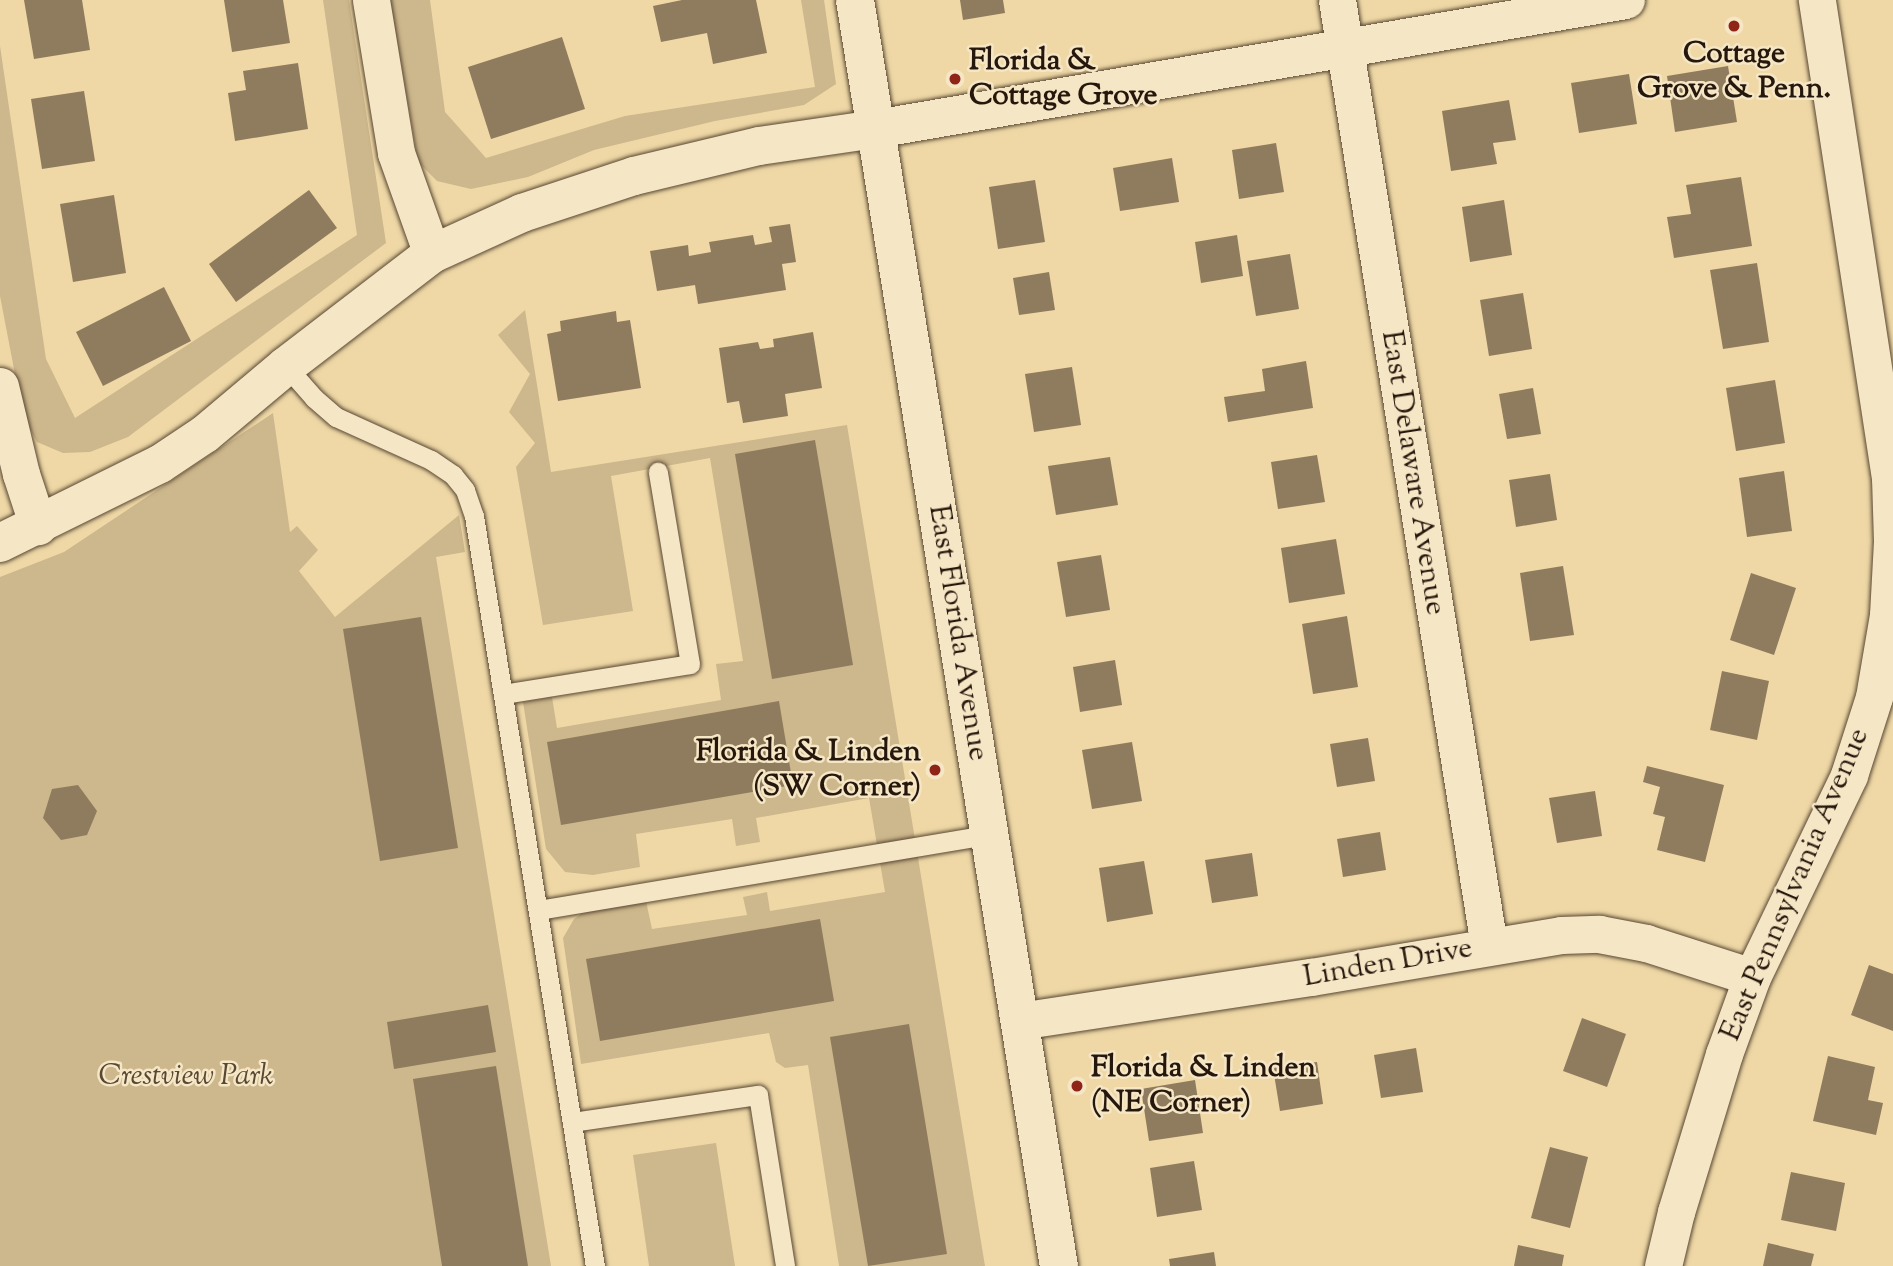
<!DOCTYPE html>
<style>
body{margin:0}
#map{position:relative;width:1893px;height:1266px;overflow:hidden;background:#efd8a6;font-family:"Sorts Mill Goudy",serif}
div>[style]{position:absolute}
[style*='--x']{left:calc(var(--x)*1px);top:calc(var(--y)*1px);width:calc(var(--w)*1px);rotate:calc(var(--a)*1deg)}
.green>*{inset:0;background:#cdb78c}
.building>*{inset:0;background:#8f7b5d}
.roads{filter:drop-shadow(0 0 2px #584733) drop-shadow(0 0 2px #584733)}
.lane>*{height:19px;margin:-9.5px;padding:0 9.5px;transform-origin:9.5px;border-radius:9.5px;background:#f5e6c5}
.street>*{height:37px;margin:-18.5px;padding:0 18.5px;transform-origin:18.5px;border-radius:18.5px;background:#f5e6c5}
.secondary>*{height:38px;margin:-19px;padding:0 19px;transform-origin:19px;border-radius:19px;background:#f5e6c5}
.dots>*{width:19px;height:19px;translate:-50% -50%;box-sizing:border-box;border:4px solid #f5e6c5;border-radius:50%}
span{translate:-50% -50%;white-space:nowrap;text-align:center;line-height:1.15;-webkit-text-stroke:5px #f5e6c5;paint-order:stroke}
.poi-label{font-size:30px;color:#26170d;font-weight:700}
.left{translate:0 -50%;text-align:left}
.right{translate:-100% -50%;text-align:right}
.street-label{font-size:30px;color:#26170d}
.park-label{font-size:30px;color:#584733;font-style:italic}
</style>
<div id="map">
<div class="green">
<i style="clip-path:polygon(323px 0,349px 0,386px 243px,128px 437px,90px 452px,63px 453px,37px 442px,23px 416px,0 296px,0 46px,46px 359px,75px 418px,357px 235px)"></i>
<i style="clip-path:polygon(390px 0,430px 0,445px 112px,486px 158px,625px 116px,815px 87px,801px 0,824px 0,836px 84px,804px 105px,715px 121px,594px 150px,528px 177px,471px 189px,437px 181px,418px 162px)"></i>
<i style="clip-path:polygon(525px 310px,551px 472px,847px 425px,985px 1266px,839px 1266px,808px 1065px,785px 1068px,776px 1062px,769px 1033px,581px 1064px,563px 938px,574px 919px,589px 908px,646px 901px,652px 929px,747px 915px,743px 897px,767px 892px,770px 911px,885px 892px,869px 798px,756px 818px,760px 842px,736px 846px,732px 819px,636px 834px,640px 867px,593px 875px,565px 872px,546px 849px,523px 702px,552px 697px,557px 728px,721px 700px,716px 664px,743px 661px,710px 458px,611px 476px,633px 611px,543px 625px,516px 467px,535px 443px,509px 412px,530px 374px,498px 335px)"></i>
<i style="clip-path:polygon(273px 413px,290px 532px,297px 526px,318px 550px,299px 571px,335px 617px,459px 515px,465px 552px,436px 557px,551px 1266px,0 1266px,0 577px,64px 552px)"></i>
<i style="clip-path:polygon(716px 1143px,735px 1266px,649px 1266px,633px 1155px)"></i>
</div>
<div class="building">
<i style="clip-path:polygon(24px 0,82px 0,90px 50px,34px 59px)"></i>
<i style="clip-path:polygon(224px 0,283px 0,290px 43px,232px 52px)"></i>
<i style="clip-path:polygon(682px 0,756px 0,767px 53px,713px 64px,707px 33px,661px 42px,653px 6px)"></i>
<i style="clip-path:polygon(960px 0,1003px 0,1005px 13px,963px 20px)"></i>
<i style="clip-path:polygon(562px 37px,585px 109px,491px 139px,468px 67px)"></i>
<i style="clip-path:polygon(298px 63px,308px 129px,235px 141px,228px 93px,246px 90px,243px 71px)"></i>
<i style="clip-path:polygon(1728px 66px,1737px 122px,1675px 132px,1667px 76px)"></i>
<i style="clip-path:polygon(1629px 74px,1637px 124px,1579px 133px,1571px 83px)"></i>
<i style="clip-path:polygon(84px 91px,95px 161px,42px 169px,31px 99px)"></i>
<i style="clip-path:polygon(1509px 100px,1516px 140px,1493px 143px,1497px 164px,1451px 171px,1442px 111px)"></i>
<i style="clip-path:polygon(1276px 143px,1284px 192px,1239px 199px,1232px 150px)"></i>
<i style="clip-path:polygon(1172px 158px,1179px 202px,1120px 211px,1113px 168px)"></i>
<i style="clip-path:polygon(1741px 177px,1752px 246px,1674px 258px,1667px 217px,1691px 214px,1686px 185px)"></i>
<i style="clip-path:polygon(1035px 180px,1045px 242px,998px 249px,989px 187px)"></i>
<i style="clip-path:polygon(309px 190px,337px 228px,236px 302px,209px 264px)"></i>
<i style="clip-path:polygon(114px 195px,126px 273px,73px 282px,60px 204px)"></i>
<i style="clip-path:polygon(1504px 200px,1512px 255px,1470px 262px,1462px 207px)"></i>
<i style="clip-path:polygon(790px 224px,796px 262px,782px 264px,786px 290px,698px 304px,695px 285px,657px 291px,650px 251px,688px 245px,689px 256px,711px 252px,709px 242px,753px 235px,755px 245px,772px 242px,769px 227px)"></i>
<i style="clip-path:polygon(1237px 235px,1243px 276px,1201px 283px,1195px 242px)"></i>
<i style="clip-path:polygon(1290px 254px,1299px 309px,1256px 316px,1247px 261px)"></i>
<i style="clip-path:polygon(1757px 263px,1769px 342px,1723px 349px,1710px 270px)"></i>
<i style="clip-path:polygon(1049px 272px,1055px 310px,1019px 315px,1013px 278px)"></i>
<i style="clip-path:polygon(164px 287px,191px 341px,103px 386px,76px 332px)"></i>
<i style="clip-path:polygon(1523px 293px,1532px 349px,1489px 356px,1480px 300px)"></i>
<i style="clip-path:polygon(616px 311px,617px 322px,630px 320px,641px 388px,558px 401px,547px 334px,561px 331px,560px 321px)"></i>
<i style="clip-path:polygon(813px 332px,822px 388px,785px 394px,788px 416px,743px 423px,739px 401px,727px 403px,719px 348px,758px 342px,760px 349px,774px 347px,773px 339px)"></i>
<i style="clip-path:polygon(1306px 361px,1313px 408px,1228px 422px,1224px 397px,1265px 391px,1262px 369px)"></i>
<i style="clip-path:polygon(1072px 367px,1081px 425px,1034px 432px,1025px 374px)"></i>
<i style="clip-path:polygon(1775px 380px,1785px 443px,1736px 451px,1726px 388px)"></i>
<i style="clip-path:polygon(1533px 388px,1541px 434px,1507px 439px,1499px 394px)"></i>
<i style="clip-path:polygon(815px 440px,853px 665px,772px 679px,735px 454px)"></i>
<i style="clip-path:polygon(1317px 455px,1325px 502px,1278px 509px,1271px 462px)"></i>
<i style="clip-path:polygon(1110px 457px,1118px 505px,1056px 515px,1048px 466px)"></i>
<i style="clip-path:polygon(1784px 471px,1792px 531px,1747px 537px,1739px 478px)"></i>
<i style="clip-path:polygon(1550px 474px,1557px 520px,1516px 527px,1509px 480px)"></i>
<i style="clip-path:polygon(1336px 539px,1345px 594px,1289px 603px,1281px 548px)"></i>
<i style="clip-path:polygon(1101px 555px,1110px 610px,1066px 617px,1057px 562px)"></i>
<i style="clip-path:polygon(1563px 566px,1574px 635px,1530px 641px,1520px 573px)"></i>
<i style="clip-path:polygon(1751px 573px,1796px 588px,1774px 655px,1730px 640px)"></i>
<i style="clip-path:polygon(1347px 616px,1358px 687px,1313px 694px,1302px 624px)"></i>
<i style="clip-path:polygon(421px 617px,458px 848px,380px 861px,343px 629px)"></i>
<i style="clip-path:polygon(1115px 660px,1122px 705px,1080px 712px,1073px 667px)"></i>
<i style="clip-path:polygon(1722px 671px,1769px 681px,1757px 740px,1710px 730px)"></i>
<i style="clip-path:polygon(779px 701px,793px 785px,561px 825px,547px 742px)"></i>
<i style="clip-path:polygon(1368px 738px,1375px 781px,1337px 787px,1330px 744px)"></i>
<i style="clip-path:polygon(1132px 742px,1142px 801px,1092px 809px,1082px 750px)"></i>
<i style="clip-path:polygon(1647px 766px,1724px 785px,1705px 862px,1657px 850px,1665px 817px,1653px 814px,1660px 787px,1643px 782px)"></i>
<i style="clip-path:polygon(78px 785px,97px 811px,87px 835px,61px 840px,43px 818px,52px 789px)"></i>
<i style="clip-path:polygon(1595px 791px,1602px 836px,1557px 843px,1549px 798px)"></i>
<i style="clip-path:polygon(1380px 832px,1386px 870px,1343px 877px,1337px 839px)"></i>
<i style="clip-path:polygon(1252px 853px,1258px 896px,1212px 903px,1205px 860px)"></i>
<i style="clip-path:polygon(1144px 861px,1153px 914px,1107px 922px,1099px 868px)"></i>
<i style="clip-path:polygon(820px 919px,834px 1001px,600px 1041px,586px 959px)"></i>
<i style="clip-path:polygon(1869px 965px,1893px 974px,1893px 1031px,1851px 1015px)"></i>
<i style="clip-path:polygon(488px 1005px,496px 1052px,394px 1069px,387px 1022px)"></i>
<i style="clip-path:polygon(1582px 1018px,1626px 1034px,1607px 1087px,1563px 1071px)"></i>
<i style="clip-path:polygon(909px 1024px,947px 1254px,868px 1266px,830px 1037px)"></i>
<i style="clip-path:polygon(1416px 1048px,1423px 1092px,1381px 1098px,1374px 1055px)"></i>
<i style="clip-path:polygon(1828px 1056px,1875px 1067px,1868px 1100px,1883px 1103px,1876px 1135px,1813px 1121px)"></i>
<i style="clip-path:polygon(1317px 1062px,1323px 1104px,1280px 1111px,1273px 1068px)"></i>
<i style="clip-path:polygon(496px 1066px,528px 1266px,442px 1266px,413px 1079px)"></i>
<i style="clip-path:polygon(1195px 1080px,1203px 1133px,1149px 1141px,1141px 1089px)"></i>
<i style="clip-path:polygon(1550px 1147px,1588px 1157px,1570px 1228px,1531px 1218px)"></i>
<i style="clip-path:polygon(1194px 1161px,1202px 1210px,1157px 1217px,1150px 1168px)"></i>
<i style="clip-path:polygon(1791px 1172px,1845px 1183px,1836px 1231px,1781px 1220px)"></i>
<i style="clip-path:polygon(1768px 1243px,1814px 1254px,1811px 1266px,1763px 1266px)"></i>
<i style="clip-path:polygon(1518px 1245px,1564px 1255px,1562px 1266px,1514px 1266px)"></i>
<i style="clip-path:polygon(1214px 1252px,1216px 1266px,1170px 1266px,1169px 1259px)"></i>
</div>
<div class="roads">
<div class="lane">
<i style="--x:286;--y:366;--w:43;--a:48.8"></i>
<i style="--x:314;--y:398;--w:29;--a:41"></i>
<i style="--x:336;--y:417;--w:104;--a:24.4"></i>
<i style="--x:431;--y:460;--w:27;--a:34"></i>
<i style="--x:453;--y:475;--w:19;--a:51"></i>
<i style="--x:465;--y:490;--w:28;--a:71"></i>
<i style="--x:474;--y:516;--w:760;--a:80.84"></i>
<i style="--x:503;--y:694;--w:189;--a:-9.1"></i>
<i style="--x:690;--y:664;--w:195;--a:-99.5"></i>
<i style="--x:538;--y:910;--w:458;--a:-9.5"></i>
<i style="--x:572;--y:1122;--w:188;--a:-8.3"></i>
<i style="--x:758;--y:1095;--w:173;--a:81"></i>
</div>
<div class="street">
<i style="--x:371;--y:0;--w:155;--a:80.7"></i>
<i style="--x:396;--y:153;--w:107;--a:70.4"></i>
<i style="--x:1337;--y:0;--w:958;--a:80.87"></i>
<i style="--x:0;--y:386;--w:90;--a:76.6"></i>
<i style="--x:21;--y:474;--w:55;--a:71.9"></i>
<i style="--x:1019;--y:1021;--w:295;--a:-8.6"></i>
<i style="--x:1311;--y:977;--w:254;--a:-9.5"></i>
<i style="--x:1561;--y:935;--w:38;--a:-2"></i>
<i style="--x:1599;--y:934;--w:48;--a:10.8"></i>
<i style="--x:1646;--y:943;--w:111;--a:17.8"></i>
<i style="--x:1663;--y:1266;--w:56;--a:-76.5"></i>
<i style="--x:1676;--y:1212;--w:165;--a:-73.1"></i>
<i style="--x:1724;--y:1054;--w:82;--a:-70"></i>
<i style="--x:1752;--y:977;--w:224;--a:-64.3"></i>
<i style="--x:1849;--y:775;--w:82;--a:-72.2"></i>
<i style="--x:1874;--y:697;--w:83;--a:-80.3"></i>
<i style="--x:1888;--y:615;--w:74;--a:-86.9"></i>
<i style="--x:1892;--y:541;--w:63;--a:-91.8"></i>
<i style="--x:1890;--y:478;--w:484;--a:-98.7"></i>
</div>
<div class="secondary">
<i style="--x:855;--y:0;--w:1282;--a:80.85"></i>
<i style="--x:0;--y:543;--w:178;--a:-26.3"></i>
<i style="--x:160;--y:464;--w:54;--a:-33.7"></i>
<i style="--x:205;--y:434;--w:106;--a:-40"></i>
<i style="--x:286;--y:366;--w:184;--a:-37.5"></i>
<i style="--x:432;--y:254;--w:99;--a:-24.5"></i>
<i style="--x:522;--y:213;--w:118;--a:-18.3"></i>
<i style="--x:634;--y:176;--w:129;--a:-13.5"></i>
<i style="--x:759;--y:146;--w:118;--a:-8.3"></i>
<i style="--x:876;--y:129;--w:761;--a:-9.76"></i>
</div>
</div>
<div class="dots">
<i style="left:1734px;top:26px;background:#8f2418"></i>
<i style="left:955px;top:79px;background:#8f2418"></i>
<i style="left:935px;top:770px;background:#8f2418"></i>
<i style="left:1077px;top:1086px;background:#8f2418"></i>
</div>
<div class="poi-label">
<span style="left:1734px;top:72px">Cottage<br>Grove &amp; Penn.</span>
<span class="left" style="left:969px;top:79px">Florida &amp;<br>Cottage Grove</span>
<span class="right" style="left:921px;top:770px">Florida &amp; Linden<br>(SW Corner)</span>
<span class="left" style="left:1091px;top:1086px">Florida &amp; Linden<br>(NE Corner)</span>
</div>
<div class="street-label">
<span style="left:1412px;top:473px;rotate:81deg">East Delaware Avenue</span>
<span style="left:957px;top:633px;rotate:81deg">East Florida Avenue</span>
<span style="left:1796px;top:885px;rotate:-67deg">East Pennsylvania Avenue</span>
<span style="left:1388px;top:964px;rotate:-10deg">Linden Drive</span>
</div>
<div class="park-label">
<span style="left:186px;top:1077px">Crestview Park</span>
</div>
</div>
